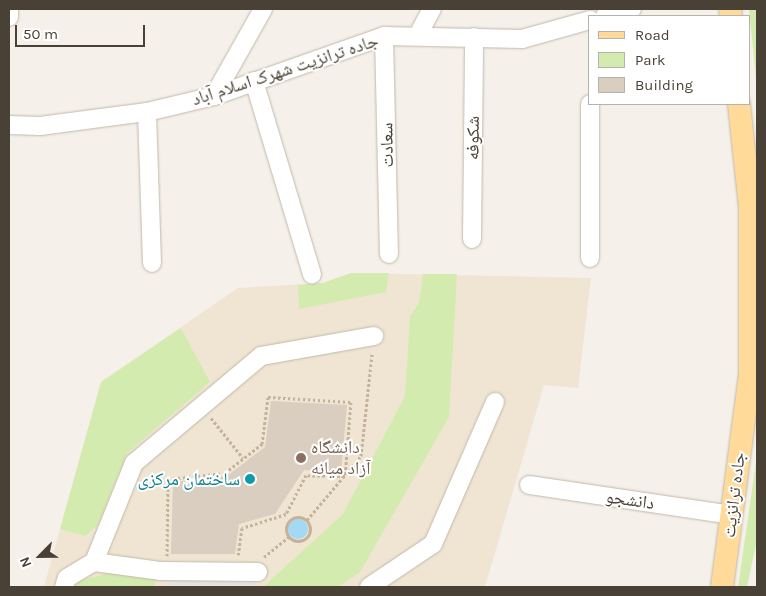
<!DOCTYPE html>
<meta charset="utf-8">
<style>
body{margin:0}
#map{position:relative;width:766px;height:596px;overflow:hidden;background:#f5f0e9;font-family:Karla,"Noto Naskh Arabic",sans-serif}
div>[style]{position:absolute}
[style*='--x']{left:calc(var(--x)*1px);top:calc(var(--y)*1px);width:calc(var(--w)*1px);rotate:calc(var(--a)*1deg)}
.education>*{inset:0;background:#efe5d2}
.green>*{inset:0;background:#d4ebb0}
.parking>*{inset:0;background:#e6e3e0}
.water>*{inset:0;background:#a2d9f4}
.round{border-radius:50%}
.building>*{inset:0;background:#dacec0}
.path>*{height:3px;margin-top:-1.5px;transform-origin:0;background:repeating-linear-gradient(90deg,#c4b29b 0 2.5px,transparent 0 5px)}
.path>.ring{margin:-1.5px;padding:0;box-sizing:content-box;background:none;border:3px solid #c4b29b;border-radius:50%}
.roads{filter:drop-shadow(0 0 1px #c1b8aa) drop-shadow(0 0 1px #c1b8aa)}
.minor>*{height:18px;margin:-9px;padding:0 9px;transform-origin:9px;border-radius:9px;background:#fff}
.major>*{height:22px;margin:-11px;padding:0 11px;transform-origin:11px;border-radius:11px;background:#ffda98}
.dots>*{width:14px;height:14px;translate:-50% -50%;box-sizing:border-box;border:2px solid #fff;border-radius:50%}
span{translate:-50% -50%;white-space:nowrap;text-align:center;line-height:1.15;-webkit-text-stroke:4px #fff;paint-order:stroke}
.street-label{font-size:18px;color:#494136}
.education-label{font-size:18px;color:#785e54}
.left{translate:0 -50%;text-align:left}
.culture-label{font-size:18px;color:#0d838f}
.right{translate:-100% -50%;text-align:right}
.frame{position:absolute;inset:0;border:10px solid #494136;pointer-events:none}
.legend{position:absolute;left:588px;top:15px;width:162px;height:90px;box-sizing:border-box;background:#fff;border:1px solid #b6b3af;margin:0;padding:6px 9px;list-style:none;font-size:15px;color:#494136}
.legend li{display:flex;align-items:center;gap:10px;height:25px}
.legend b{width:25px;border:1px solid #b6b3af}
.north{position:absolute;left:15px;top:531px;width:50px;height:50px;-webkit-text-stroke:4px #fff;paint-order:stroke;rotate:247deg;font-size:14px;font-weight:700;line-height:20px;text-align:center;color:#494136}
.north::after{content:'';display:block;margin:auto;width:18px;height:22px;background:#494136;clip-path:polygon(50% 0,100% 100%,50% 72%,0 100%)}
.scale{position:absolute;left:15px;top:25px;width:130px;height:22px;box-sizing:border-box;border:2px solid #494136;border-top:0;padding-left:6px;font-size:15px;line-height:18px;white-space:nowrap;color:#494136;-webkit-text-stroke:4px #fff;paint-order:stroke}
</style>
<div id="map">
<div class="education">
<i style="clip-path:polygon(351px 273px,591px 278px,578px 388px,544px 385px,485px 587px,44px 587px,101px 382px,238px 288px,323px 283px)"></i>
</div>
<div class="green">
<i style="clip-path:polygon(749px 9px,756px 9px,757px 17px,757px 88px)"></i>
<i style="clip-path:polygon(351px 273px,389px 273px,386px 292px,299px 309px,298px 285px,323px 283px)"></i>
<i style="clip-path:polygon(423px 274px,457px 274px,449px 417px,360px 572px,338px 587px,263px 587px,343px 514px,405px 396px,410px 316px,419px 303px)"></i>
<i style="clip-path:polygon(181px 328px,210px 382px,127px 453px,98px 525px,85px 536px,60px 529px,101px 382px)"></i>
<i style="clip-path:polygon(757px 455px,757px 540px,747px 587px,738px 587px)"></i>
<i style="clip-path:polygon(122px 570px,156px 574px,155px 587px,76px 587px,78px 581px)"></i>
</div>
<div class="parking">
<i style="clip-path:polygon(167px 571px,258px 572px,257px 587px,167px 587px)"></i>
</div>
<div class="water">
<i class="round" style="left:288px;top:519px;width:20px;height:20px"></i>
</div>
<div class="building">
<i style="clip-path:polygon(271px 401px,347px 405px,341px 472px,304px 470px,275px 514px,239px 524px,235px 554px,171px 554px,173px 482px,227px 476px,265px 447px)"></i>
</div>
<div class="path">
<i style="--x:211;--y:418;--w:51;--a:51.3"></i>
<i class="ring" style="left:286px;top:517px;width:21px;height:21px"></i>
<i style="--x:307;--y:520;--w:84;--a:-49.8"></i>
<i style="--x:361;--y:456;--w:103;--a:-83.8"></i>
<i style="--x:167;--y:556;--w:77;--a:-89.3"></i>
<i style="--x:168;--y:479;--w:57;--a:-6"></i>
<i style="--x:225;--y:473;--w:47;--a:-38.1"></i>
<i style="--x:262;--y:444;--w:47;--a:-82.7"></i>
<i style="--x:268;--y:397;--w:83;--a:3.4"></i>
<i style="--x:351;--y:402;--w:74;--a:94.6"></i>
<i style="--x:345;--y:476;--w:39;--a:-179"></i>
<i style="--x:306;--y:475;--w:44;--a:117.1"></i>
<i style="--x:286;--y:514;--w:46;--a:162.3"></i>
<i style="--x:242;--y:528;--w:27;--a:98"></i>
<i style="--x:264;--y:557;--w:32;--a:-39"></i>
</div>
<div class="roads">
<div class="minor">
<i style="--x:605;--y:16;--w:28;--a:-15"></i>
<i style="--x:9;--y:17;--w:8;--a:-90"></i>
<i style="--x:418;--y:35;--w:30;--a:-62"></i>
<i style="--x:384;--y:36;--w:218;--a:88.7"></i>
<i style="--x:254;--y:81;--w:202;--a:73.3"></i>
<i style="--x:214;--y:96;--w:100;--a:-60.6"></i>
<i style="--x:147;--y:112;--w:151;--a:88.1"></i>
<i style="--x:9;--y:125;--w:31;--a:2"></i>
<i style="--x:40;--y:126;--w:108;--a:-7.5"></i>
<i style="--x:147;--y:112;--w:69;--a:-13.4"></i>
<i style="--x:214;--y:96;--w:180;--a:-19.4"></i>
<i style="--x:384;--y:36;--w:138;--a:1.2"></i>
<i style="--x:522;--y:39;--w:71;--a:-15.6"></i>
<i style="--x:472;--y:239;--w:202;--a:-89.4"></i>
<i style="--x:590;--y:258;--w:154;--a:-90"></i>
<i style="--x:529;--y:485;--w:205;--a:8.4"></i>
<i style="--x:94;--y:562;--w:68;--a:7.7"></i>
<i style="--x:161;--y:571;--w:97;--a:0.6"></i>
<i style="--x:64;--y:587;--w:9;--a:-72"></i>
<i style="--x:67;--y:578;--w:31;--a:-31"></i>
<i style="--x:94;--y:562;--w:107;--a:-68"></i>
<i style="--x:134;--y:463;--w:166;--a:-40.1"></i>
<i style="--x:261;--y:356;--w:115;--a:-10"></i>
<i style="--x:369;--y:587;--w:77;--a:-33.9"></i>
<i style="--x:433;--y:544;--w:155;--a:-66.4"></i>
</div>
<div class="major">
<i style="--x:730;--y:9;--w:7;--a:82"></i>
<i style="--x:722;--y:587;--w:214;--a:-82.5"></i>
<i style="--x:750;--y:375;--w:168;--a:-90"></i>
<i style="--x:750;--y:207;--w:104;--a:-96.1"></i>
</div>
</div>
<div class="dots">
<i style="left:301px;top:458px;background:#8d6e63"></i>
<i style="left:250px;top:479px;background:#0f9aa8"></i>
</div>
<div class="street-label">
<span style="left:285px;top:70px;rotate:-18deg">جاده ترانزیت شهرک اسلام آباد</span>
<span style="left:473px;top:138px;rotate:-89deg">شکوفه</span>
<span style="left:387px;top:145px;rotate:-91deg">سعادت</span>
<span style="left:734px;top:495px;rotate:-83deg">جاده ترانزیت</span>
<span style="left:630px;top:500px;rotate:8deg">دانشجو</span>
</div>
<div class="education-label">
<span class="left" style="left:311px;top:458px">دانشگاه<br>آزاد میانه</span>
</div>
<div class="culture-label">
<span class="right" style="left:240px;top:479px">ساختمان مرکزی</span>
</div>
<div class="frame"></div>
<ul class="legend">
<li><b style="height:6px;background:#ffda98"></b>Road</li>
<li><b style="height:14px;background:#d4ebb0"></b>Park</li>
<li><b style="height:14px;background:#dacec0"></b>Building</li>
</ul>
<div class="north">N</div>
<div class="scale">50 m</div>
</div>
